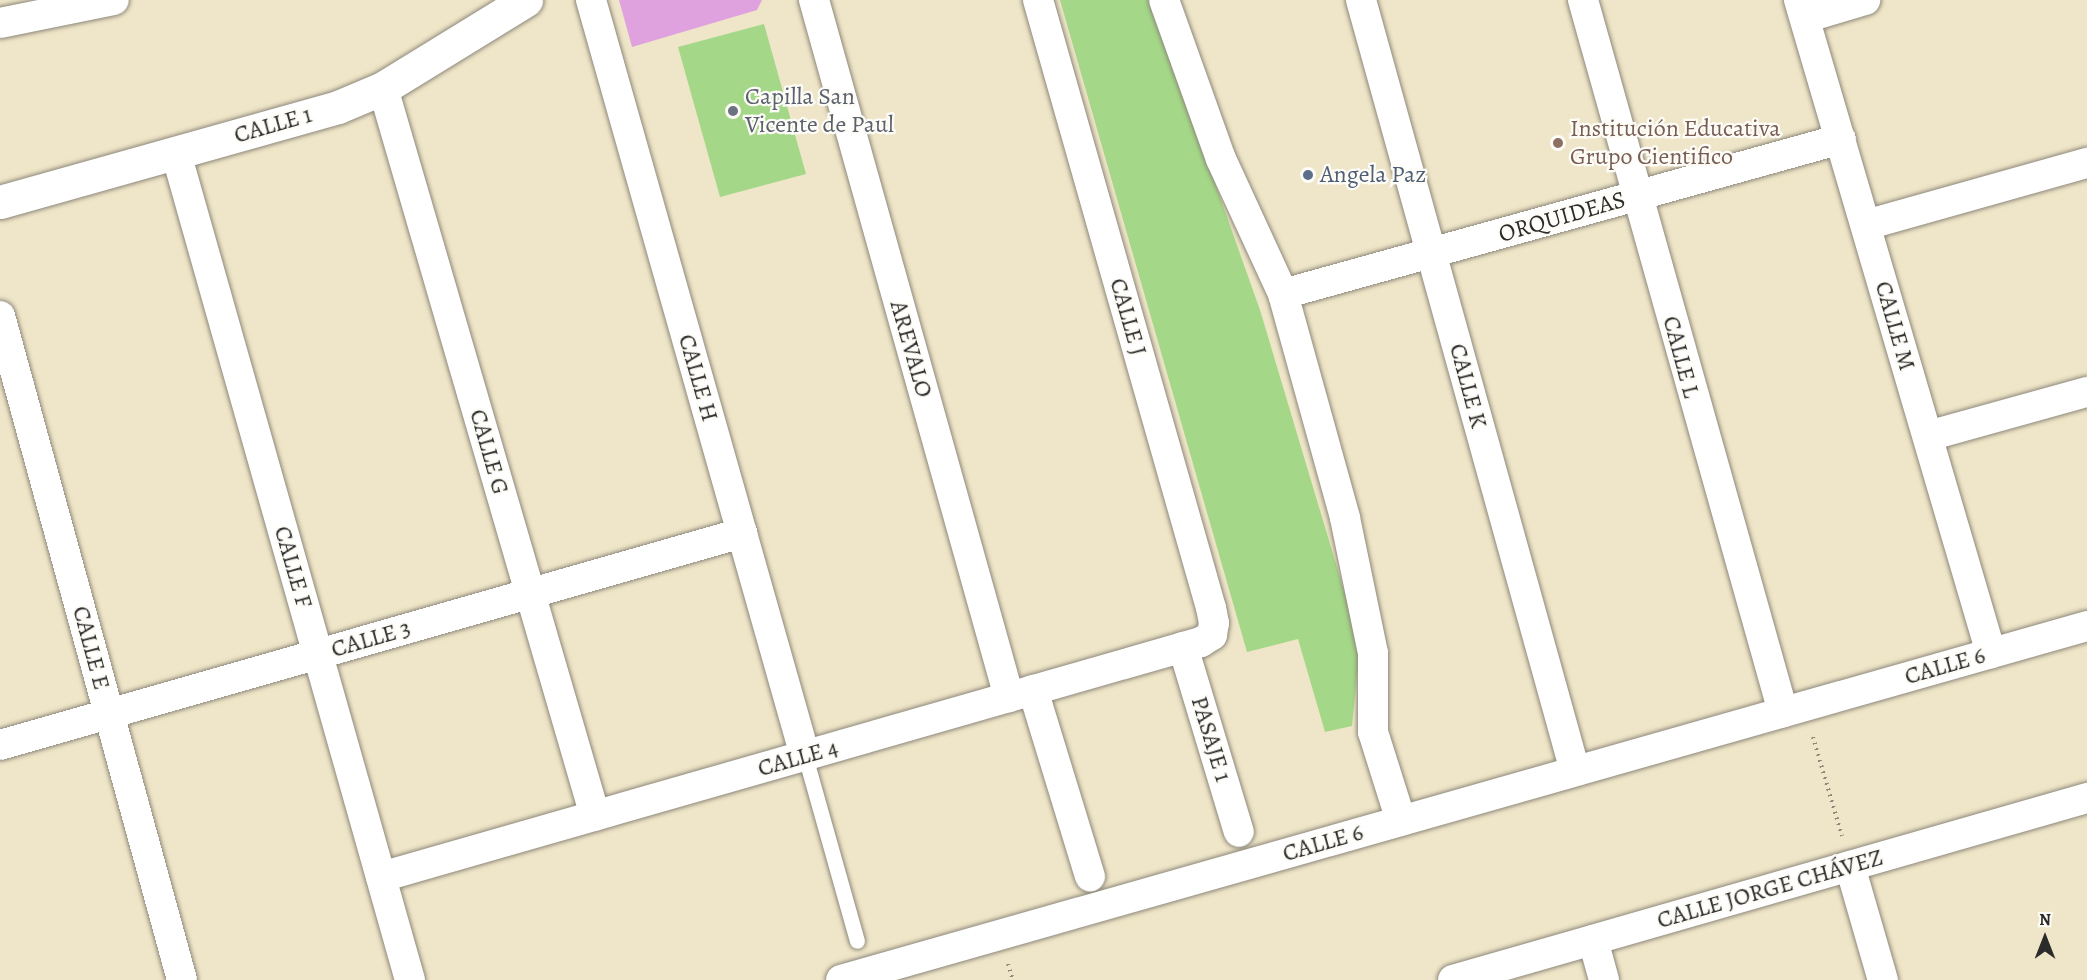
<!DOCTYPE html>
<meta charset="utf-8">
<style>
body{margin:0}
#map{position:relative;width:2087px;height:980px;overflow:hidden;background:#efe5c8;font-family:Alegreya,serif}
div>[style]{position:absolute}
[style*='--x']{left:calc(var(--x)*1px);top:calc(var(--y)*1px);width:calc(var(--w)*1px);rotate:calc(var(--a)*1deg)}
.green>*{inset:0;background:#a4d888}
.building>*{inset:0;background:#dfa2de}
.path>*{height:4px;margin-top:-2px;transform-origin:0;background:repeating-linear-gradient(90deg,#8d887a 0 1.5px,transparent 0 6px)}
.roads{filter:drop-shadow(0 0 2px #8d887a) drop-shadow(0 0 2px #8d887a)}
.lane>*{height:15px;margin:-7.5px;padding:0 7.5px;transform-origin:7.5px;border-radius:7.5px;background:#fff}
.street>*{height:30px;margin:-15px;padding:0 15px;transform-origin:15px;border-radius:15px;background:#fff}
.secondary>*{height:33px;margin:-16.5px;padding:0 16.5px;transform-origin:16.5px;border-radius:16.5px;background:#fff}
.dots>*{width:16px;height:16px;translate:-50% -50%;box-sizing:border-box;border:3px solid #fdfcf7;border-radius:50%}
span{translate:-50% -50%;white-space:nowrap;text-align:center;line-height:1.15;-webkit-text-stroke:4.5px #fdfcf7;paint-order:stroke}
.worship-label{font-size:24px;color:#5b616d}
.left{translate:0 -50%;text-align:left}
.street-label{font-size:24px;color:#2b2b2b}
.education-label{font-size:24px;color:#785e54}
.service-label{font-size:24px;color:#4e5e75}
.north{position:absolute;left:2015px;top:908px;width:60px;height:60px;-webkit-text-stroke:4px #fdfcf7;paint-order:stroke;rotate:0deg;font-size:16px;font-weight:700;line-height:24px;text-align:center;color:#2b2b2b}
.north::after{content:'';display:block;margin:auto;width:21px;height:27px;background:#2b2b2b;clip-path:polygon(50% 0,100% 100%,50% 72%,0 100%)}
</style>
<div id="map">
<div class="green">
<i style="clip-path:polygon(1060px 0,1150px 0,1260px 310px,1354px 624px,1359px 656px,1352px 726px,1325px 732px,1298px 639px,1247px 652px)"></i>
<i style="clip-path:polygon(764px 24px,806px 174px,720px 197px,678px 47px)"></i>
</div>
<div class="building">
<i style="clip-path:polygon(619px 0,762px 0,757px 10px,632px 47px)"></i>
</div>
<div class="path">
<i style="--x:1813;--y:737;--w:103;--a:73.7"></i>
<i style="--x:1008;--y:964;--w:17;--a:73"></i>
</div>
<div class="roads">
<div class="lane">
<i style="--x:805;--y:756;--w:192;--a:74.3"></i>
</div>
<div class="street">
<i style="--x:591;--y:0;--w:786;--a:74.19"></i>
<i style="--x:814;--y:0;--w:724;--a:74.37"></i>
<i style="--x:1164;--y:0;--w:169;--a:70.3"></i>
<i style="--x:1221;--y:159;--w:149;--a:65.3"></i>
<i style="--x:1283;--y:294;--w:232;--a:74.5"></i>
<i style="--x:1345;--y:518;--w:138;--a:78.3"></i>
<i style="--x:1373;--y:653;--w:79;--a:90"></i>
<i style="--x:1373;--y:732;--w:93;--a:72.5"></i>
<i style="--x:1361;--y:0;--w:800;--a:74.49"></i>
<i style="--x:1583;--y:0;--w:740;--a:74.31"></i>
<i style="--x:1799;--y:0;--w:681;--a:73.62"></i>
<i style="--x:1805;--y:18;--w:63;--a:-16.7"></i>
<i style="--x:0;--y:23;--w:116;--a:-11.4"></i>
<i style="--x:383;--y:88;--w:758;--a:73.76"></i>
<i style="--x:176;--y:153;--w:859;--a:74.2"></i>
<i style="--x:1866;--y:225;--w:230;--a:-15.7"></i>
<i style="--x:1283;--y:294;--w:579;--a:-15.52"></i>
<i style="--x:0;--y:316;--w:688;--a:74.67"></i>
<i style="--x:1928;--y:436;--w:165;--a:-15.5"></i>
<i style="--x:1183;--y:647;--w:193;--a:73.2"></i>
<i style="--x:1033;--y:690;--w:195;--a:73"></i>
<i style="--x:0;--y:745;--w:772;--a:-15.95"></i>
<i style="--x:1850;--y:866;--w:119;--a:73.9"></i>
<i style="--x:381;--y:877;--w:853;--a:-15.99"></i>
<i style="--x:1201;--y:642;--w:13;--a:-32"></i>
<i style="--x:1212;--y:635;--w:12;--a:-81"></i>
<i style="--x:1214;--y:623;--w:15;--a:-101"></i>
<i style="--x:1211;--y:608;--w:632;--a:-105.88"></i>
<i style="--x:1593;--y:940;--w:41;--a:74.6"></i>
<i style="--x:841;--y:980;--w:1295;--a:-15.86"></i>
<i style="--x:1453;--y:980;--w:660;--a:-16.02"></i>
</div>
<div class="secondary">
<i style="--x:0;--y:202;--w:351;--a:-15.7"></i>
<i style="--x:338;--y:107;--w:49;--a:-22.9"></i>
<i style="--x:383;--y:88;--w:168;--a:-31.6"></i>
</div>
</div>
<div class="dots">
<i style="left:733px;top:111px;background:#6b7280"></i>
<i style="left:1558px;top:143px;background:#8d6e63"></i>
<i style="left:1308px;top:175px;background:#5c6f8a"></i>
</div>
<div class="worship-label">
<span class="left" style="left:745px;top:111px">Capilla San<br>Vicente de Paul</span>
</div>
<div class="street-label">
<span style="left:273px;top:125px;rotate:-16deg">CALLE 1</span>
<span style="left:1562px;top:217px;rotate:-16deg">ORQUIDEAS</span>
<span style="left:1128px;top:317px;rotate:74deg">CALLE J</span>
<span style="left:1895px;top:326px;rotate:74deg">CALLE M</span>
<span style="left:911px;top:349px;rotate:74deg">AREVALO</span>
<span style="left:1681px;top:357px;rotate:75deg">CALLE L</span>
<span style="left:698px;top:378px;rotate:74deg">CALLE H</span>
<span style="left:1468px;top:386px;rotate:75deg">CALLE K</span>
<span style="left:489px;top:452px;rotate:74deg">CALLE G</span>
<span style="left:293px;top:567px;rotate:74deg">CALLE F</span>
<span style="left:371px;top:639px;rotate:-16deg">CALLE 3</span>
<span style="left:91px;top:648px;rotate:75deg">CALLE E</span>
<span style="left:1945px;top:666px;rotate:-16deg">CALLE 6</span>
<span style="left:1211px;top:739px;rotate:73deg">PASAJE 1</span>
<span style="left:798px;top:758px;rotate:-16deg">CALLE 4</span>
<span style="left:1323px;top:843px;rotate:-16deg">CALLE 6</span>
<span style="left:1770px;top:889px;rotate:-16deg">CALLE JORGE CHÁVEZ</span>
</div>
<div class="education-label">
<span class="left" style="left:1570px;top:143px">Institución Educativa<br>Grupo Cientifico</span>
</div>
<div class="service-label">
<span class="left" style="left:1320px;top:175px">Angela Paz</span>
</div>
<div class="north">N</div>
</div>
